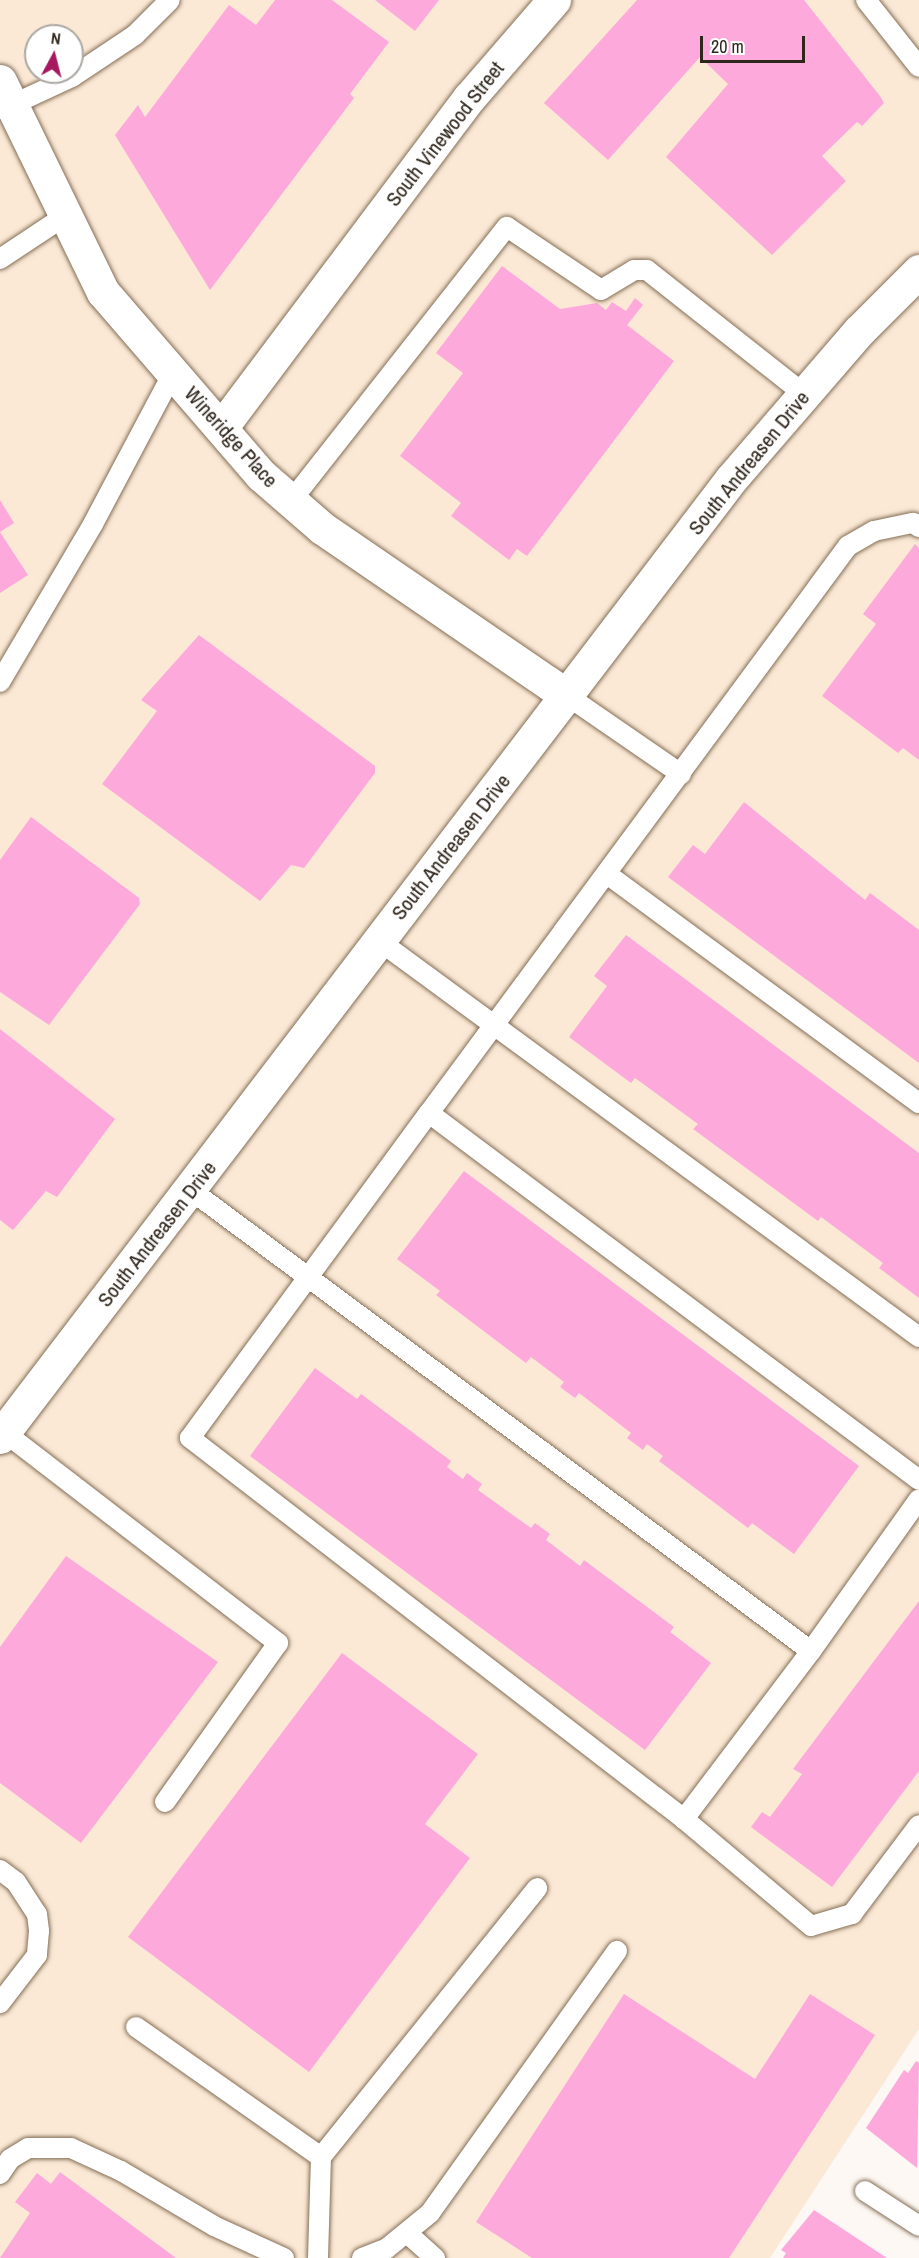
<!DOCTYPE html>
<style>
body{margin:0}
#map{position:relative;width:919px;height:2258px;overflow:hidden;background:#fdf8f3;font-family:"Archivo Narrow",sans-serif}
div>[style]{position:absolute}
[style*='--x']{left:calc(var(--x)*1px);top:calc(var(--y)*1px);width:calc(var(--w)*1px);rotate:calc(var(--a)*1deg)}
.built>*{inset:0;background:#fbe9d5}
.building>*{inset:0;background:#fea9dc}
.roads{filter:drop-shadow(0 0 2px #846e57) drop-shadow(0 0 2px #846e57)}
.lane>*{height:20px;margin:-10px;padding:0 10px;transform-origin:10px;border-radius:10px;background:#fff}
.street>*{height:33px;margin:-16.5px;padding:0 16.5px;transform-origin:16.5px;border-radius:16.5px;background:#fff}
.secondary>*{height:33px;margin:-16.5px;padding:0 16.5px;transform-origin:16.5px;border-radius:16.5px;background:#fff}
span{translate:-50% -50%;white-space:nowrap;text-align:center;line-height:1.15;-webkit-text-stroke:4.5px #fff;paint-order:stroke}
.street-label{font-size:21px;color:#2e251b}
.north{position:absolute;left:24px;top:24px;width:60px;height:60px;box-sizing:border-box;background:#fff;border:2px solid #aba8a4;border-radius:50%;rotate:7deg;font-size:16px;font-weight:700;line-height:24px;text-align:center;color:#2e251b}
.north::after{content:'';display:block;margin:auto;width:21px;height:27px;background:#a5195f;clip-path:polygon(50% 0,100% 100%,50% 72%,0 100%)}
.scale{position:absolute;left:700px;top:36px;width:105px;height:27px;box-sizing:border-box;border:3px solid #2e251b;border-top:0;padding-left:8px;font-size:18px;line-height:21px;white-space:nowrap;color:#2e251b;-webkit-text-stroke:4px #fff;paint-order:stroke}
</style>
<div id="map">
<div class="built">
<i style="clip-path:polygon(evenodd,0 0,919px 0,919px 2029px,770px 2258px,0 2258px,0 0,36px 36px,72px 36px,72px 72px,36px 72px,36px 36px)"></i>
</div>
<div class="building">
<i style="clip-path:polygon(275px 0,332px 0,389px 42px,350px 94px,354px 98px,210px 290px,115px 135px,138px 105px,145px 117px,229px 5px,256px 25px)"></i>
<i style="clip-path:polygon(375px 0,439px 0,415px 31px)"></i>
<i style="clip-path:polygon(637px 0,804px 0,880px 96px,884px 103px,862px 126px,857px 122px,822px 156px,846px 181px,772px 255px,666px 157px,728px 84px,700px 57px,608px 160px,544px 103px)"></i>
<i style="clip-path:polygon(502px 266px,560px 309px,597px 303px,606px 310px,612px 302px,626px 311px,635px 298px,643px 305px,627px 325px,674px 361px,527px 556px,517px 549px,509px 560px,451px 516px,461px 503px,400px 456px,463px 373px,436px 353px)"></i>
<i style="clip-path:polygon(0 500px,14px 523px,0 532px,28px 575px,0 593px)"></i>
<i style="clip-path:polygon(915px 544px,919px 548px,919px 760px,903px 748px,898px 753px,822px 696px,876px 624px,863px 614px)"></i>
<i style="clip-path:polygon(199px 635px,375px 766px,375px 773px,304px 868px,291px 865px,260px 901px,102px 784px,157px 711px,141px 700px)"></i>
<i style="clip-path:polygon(744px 802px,865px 900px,870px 893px,919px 930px,919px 1063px,668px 877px,693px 845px,705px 854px)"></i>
<i style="clip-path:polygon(31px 817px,139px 898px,140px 904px,49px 1025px,0 992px,0 860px)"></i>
<i style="clip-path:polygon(626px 935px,919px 1153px,919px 1298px,879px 1268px,883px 1263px,821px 1217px,818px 1221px,693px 1129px,698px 1124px,635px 1078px,631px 1083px,569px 1037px,607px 986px,594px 976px)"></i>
<i style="clip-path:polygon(0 1029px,115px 1119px,57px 1197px,46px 1191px,13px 1230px,0 1220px)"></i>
<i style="clip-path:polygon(464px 1171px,859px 1466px,794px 1554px,752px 1523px,748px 1528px,659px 1461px,663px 1456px,647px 1444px,643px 1450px,627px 1438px,631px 1433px,579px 1393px,575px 1398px,560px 1387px,564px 1382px,531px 1357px,526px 1363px,436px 1295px,440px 1291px,397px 1259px)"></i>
<i style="clip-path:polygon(315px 1368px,357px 1399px,361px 1394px,451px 1461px,447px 1467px,463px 1479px,467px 1473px,482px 1484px,478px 1490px,531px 1528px,535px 1523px,550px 1534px,546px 1540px,580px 1566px,584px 1560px,674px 1627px,670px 1632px,711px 1663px,645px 1750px,250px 1456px)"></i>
<i style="clip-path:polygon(66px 1556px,218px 1662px,81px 1843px,0 1783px,0 1647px)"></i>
<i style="clip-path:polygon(919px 1601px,919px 1771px,832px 1887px,751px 1827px,762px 1812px,770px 1817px,802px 1774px,793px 1769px)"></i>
<i style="clip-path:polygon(342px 1653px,478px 1754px,425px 1824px,470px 1858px,309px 2072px,128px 1937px)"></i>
<i style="clip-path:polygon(624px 1994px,755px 2079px,810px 1994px,875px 2035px,729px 2258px,532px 2258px,476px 2222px)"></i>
<i style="clip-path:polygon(916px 2061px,919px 2063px,917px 2168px,866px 2128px,904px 2070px,908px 2073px)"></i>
<i style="clip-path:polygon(60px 2172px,176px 2258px,0 2258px,30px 2213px,15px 2202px,37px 2173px,51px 2184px)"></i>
<i style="clip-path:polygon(814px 2210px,887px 2258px,783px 2258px,786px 2253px,781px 2250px)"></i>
</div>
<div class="roads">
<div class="lane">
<i style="--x:866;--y:0;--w:85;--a:51.7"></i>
<i style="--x:3;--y:109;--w:76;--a:-24.9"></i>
<i style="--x:72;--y:77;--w:76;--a:-33.7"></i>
<i style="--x:135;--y:35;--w:49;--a:-45"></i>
<i style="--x:0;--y:259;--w:78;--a:-33.5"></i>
<i style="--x:291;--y:501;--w:349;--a:-51.8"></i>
<i style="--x:507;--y:227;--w:113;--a:33.8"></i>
<i style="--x:601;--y:290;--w:39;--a:-31"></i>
<i style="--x:634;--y:270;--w:13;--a:0"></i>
<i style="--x:647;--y:270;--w:200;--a:38.3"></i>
<i style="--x:0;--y:682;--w:183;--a:-59.5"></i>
<i style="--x:93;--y:524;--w:171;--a:-62.1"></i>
<i style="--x:569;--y:697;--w:136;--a:34.5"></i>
<i style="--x:607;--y:874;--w:387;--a:36.3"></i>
<i style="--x:378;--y:940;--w:671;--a:36.27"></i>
<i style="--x:429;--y:1113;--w:705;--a:-53.54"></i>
<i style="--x:848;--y:546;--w:30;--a:-30"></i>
<i style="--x:874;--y:531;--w:40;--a:-12"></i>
<i style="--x:913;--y:523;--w:7;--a:34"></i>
<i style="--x:192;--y:1191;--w:771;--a:36.62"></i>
<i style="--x:811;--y:1651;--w:211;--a:127.1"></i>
<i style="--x:684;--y:1819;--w:166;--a:40.1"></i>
<i style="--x:811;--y:1926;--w:43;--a:-16.3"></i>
<i style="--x:852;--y:1914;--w:111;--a:-53"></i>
<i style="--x:4;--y:1432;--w:346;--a:37.6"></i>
<i style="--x:278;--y:1643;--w:195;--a:125.4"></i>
<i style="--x:811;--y:1651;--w:186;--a:-54.6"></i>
<i style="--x:684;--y:1819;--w:624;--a:-142.36"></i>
<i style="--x:190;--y:1438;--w:403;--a:-53.7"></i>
<i style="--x:429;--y:1113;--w:612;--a:36.83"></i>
<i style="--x:0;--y:1870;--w:20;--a:37"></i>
<i style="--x:16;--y:1882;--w:38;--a:57"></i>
<i style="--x:37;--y:1914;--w:17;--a:83"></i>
<i style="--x:39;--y:1931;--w:24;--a:95"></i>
<i style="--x:37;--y:1955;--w:61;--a:127.6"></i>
<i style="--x:136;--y:2027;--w:226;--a:35.1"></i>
<i style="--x:0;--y:2174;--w:18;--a:-56"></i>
<i style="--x:10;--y:2159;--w:21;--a:-31"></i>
<i style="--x:28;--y:2148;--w:43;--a:0"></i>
<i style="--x:71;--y:2148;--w:55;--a:24.7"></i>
<i style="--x:121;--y:2171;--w:108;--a:30.6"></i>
<i style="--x:214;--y:2226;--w:77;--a:24.6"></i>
<i style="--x:865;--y:2191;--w:64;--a:32.9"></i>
<i style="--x:407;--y:2233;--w:38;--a:42"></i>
<i style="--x:318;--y:2258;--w:101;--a:-88.3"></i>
<i style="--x:321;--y:2157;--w:345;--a:-51.2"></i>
<i style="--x:362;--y:2258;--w:26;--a:-21"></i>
<i style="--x:386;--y:2249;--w:57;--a:-39.3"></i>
<i style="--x:430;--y:2213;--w:322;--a:-54.5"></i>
</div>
<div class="street">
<i style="--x:0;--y:81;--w:235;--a:64"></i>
<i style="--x:103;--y:292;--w:242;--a:49.2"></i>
<i style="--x:261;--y:475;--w:81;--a:41"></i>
<i style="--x:322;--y:528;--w:299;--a:34.4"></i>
<i style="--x:221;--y:428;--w:413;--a:-53.1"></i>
<i style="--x:469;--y:98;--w:130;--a:-49.1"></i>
</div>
<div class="secondary">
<i style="--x:0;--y:1437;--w:1206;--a:-52.65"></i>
<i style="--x:732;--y:478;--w:194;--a:-49.2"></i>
<i style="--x:859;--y:331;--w:85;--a:-45"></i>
</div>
</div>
<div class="street-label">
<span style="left:445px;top:134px;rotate:-52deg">South Vinewood Street</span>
<span style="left:231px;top:437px;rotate:48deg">Wineridge Place</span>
<span style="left:749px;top:463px;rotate:-51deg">South Andreasen Drive</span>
<span style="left:451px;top:847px;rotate:-52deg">South Andreasen Drive</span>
<span style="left:157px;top:1234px;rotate:-52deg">South Andreasen Drive</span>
</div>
<div class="north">N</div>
<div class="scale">20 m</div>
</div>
